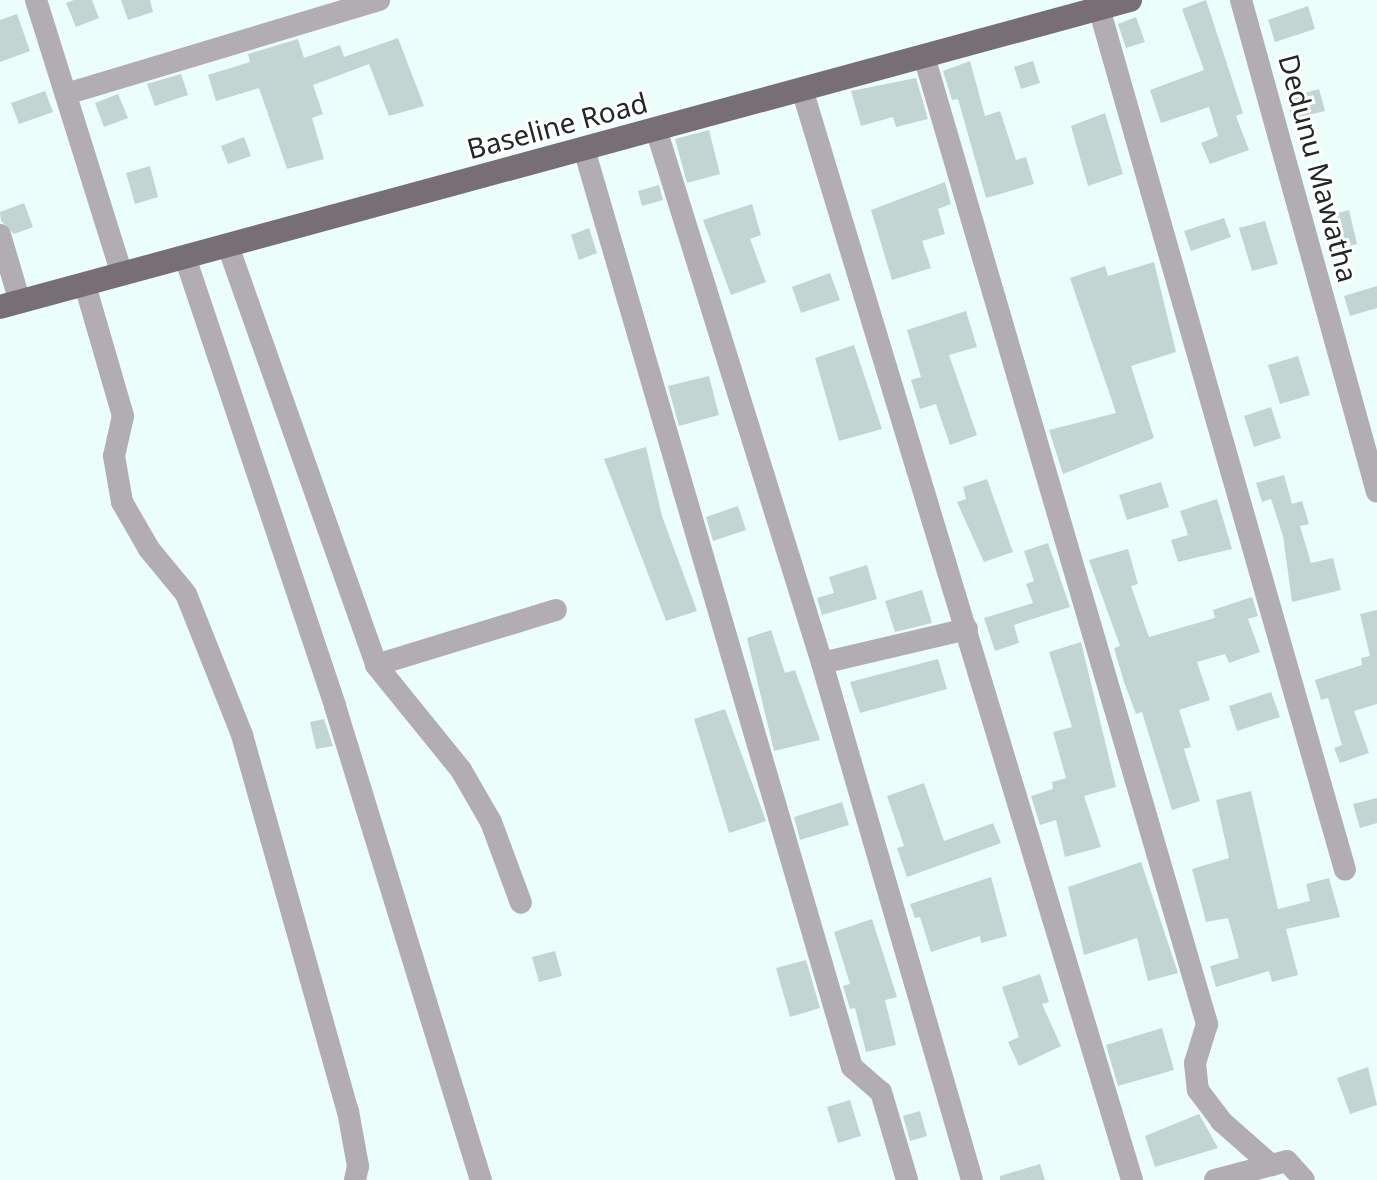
<!DOCTYPE html>
<style>
body{margin:0}
#map{position:relative;width:1377px;height:1180px;overflow:hidden;background:#ebfef9;font-family:"Noto Sans",sans-serif}
div>[style]{position:absolute}
[style*='--x']{left:calc(var(--x)*1px);top:calc(var(--y)*1px);width:calc(var(--w)*1px);rotate:calc(var(--a)*1deg)}
.building>*{inset:0;background:#c3d5d1}
.minor>*{height:22px;margin:-11px;padding:0 11px;transform-origin:11px;border-radius:11px;background:#b2adb2}
.major>*{height:24px;margin:-12px;padding:0 12px;transform-origin:12px;border-radius:12px;background:#786e76}
span{translate:-50% -50%;white-space:nowrap;text-align:center;line-height:1.15;-webkit-text-stroke:6px #fff;paint-order:stroke}
.street-label{font-size:28px;color:#212827}
</style>
<div id="map">
<div class="building">
<i style="clip-path:polygon(74px 0,92px 0,99px 18px,76px 27px,66px 3px)"></i>
<i style="clip-path:polygon(121px 0,150px 0,153px 12px,128px 20px)"></i>
<i style="clip-path:polygon(1206px 0,1243px 113px,1236px 116px,1249px 150px,1210px 164px,1201px 143px,1218px 136px,1209px 107px,1161px 123px,1150px 90px,1204px 70px,1182px 9px)"></i>
<i style="clip-path:polygon(1308px 6px,1315px 29px,1275px 42px,1268px 20px)"></i>
<i style="clip-path:polygon(17px 14px,30px 51px,0 62px,0 20px)"></i>
<i style="clip-path:polygon(1136px 17px,1145px 42px,1126px 48px,1118px 24px)"></i>
<i style="clip-path:polygon(398px 38px,424px 106px,389px 116px,369px 64px,313px 85px,323px 114px,312px 118px,324px 159px,287px 169px,259px 88px,216px 101px,208px 75px,250px 62px,248px 54px,298px 39px,304px 58px,340px 45px,344px 57px)"></i>
<i style="clip-path:polygon(970px 61px,985px 116px,1000px 111px,1016px 160px,1026px 157px,1034px 184px,986px 198px,958px 99px,952px 100px,943px 71px)"></i>
<i style="clip-path:polygon(1033px 61px,1040px 83px,1021px 89px,1014px 67px)"></i>
<i style="clip-path:polygon(181px 74px,188px 95px,155px 106px,147px 84px)"></i>
<i style="clip-path:polygon(916px 78px,928px 119px,896px 127px,893px 117px,861px 126px,851px 91px)"></i>
<i style="clip-path:polygon(1319px 89px,1325px 111px,1292px 119px,1287px 98px)"></i>
<i style="clip-path:polygon(45px 91px,53px 112px,19px 124px,11px 103px)"></i>
<i style="clip-path:polygon(118px 94px,128px 118px,104px 127px,95px 103px)"></i>
<i style="clip-path:polygon(1105px 113px,1123px 174px,1088px 186px,1071px 126px)"></i>
<i style="clip-path:polygon(709px 130px,720px 174px,687px 183px,675px 139px)"></i>
<i style="clip-path:polygon(244px 137px,251px 156px,228px 164px,221px 146px)"></i>
<i style="clip-path:polygon(150px 166px,158px 197px,135px 204px,126px 173px)"></i>
<i style="clip-path:polygon(945px 182px,951px 204px,938px 209px,945px 234px,922px 241px,931px 268px,892px 280px,871px 210px)"></i>
<i style="clip-path:polygon(659px 185px,663px 200px,642px 206px,638px 191px)"></i>
<i style="clip-path:polygon(24px 203px,33px 227px,14px 234px,1px 221px,0 212px)"></i>
<i style="clip-path:polygon(752px 204px,761px 235px,750px 239px,766px 282px,731px 295px,703px 220px)"></i>
<i style="clip-path:polygon(1349px 210px,1357px 244px,1332px 250px,1323px 217px)"></i>
<i style="clip-path:polygon(1224px 218px,1231px 237px,1191px 251px,1184px 231px)"></i>
<i style="clip-path:polygon(1265px 221px,1278px 264px,1252px 271px,1239px 228px)"></i>
<i style="clip-path:polygon(589px 228px,597px 253px,579px 260px,571px 235px)"></i>
<i style="clip-path:polygon(1154px 262px,1176px 352px,1131px 366px,1154px 438px,1063px 474px,1049px 430px,1116px 413px,1070px 278px,1105px 266px,1108px 276px)"></i>
<i style="clip-path:polygon(830px 273px,840px 300px,801px 313px,792px 287px)"></i>
<i style="clip-path:polygon(1377px 286px,1377px 308px,1350px 316px,1344px 296px)"></i>
<i style="clip-path:polygon(966px 311px,977px 347px,949px 355px,977px 435px,950px 445px,936px 404px,920px 409px,911px 380px,921px 377px,907px 330px)"></i>
<i style="clip-path:polygon(854px 345px,882px 429px,839px 441px,815px 358px)"></i>
<i style="clip-path:polygon(1298px 356px,1310px 395px,1280px 404px,1268px 365px)"></i>
<i style="clip-path:polygon(709px 376px,719px 415px,679px 426px,668px 386px)"></i>
<i style="clip-path:polygon(1271px 407px,1281px 438px,1254px 447px,1244px 416px)"></i>
<i style="clip-path:polygon(646px 447px,662px 516px,697px 611px,666px 621px,604px 459px)"></i>
<i style="clip-path:polygon(1284px 475px,1292px 504px,1302px 501px,1309px 524px,1300px 526px,1311px 563px,1333px 558px,1341px 590px,1292px 602px,1283px 536px,1271px 499px,1262px 502px,1256px 483px)"></i>
<i style="clip-path:polygon(987px 479px,1013px 552px,984px 562px,957px 502px,966px 499px,963px 487px)"></i>
<i style="clip-path:polygon(1161px 482px,1169px 507px,1127px 520px,1119px 495px)"></i>
<i style="clip-path:polygon(1217px 499px,1232px 549px,1178px 562px,1171px 540px,1188px 535px,1180px 511px)"></i>
<i style="clip-path:polygon(738px 506px,746px 530px,713px 541px,706px 517px)"></i>
<i style="clip-path:polygon(1048px 543px,1070px 607px,1014px 625px,1019px 643px,995px 651px,984px 618px,1033px 603px,1026px 584px,1034px 581px,1024px 551px)"></i>
<i style="clip-path:polygon(1128px 549px,1138px 584px,1131px 586px,1149px 637px,1215px 618px,1213px 610px,1252px 597px,1258px 616px,1248px 619px,1260px 652px,1229px 663px,1225px 654px,1197px 662px,1210px 700px,1179px 710px,1191px 747px,1184px 749px,1200px 801px,1172px 810px,1142px 712px,1136px 714px,1124px 682px,1114px 648px,1120px 646px,1089px 560px)"></i>
<i style="clip-path:polygon(867px 565px,877px 599px,822px 615px,817px 598px,834px 593px,829px 577px)"></i>
<i style="clip-path:polygon(922px 590px,932px 623px,895px 632px,885px 601px)"></i>
<i style="clip-path:polygon(1377px 610px,1377px 704px,1354px 711px,1369px 753px,1340px 763px,1334px 748px,1342px 745px,1328px 698px,1321px 700px,1315px 680px,1362px 665px,1361px 658px,1370px 656px,1360px 614px)"></i>
<i style="clip-path:polygon(771px 630px,785px 673px,795px 670px,820px 740px,774px 751px,747px 638px)"></i>
<i style="clip-path:polygon(1081px 642px,1116px 787px,1084px 796px,1101px 847px,1065px 857px,1056px 820px,1040px 825px,1031px 796px,1053px 789px,1052px 782px,1066px 778px,1053px 732px,1072px 727px,1049px 652px)"></i>
<i style="clip-path:polygon(938px 659px,947px 689px,860px 713px,850px 682px)"></i>
<i style="clip-path:polygon(1271px 692px,1280px 717px,1237px 731px,1229px 706px)"></i>
<i style="clip-path:polygon(725px 709px,766px 821px,729px 833px,694px 719px)"></i>
<i style="clip-path:polygon(324px 719px,333px 746px,316px 749px,310px 722px)"></i>
<i style="clip-path:polygon(924px 783px,944px 841px,993px 823px,1001px 843px,907px 877px,897px 848px,904px 846px,887px 796px)"></i>
<i style="clip-path:polygon(1251px 791px,1278px 909px,1310px 901px,1306px 884px,1329px 878px,1340px 917px,1286px 929px,1298px 975px,1272px 982px,1269px 971px,1216px 987px,1210px 966px,1239px 958px,1228px 918px,1206px 922px,1192px 869px,1229px 858px,1216px 800px)"></i>
<i style="clip-path:polygon(1377px 798px,1377px 823px,1360px 828px,1353px 804px)"></i>
<i style="clip-path:polygon(842px 802px,849px 825px,800px 840px,794px 817px)"></i>
<i style="clip-path:polygon(1141px 862px,1178px 973px,1148px 981px,1137px 938px,1084px 955px,1068px 887px)"></i>
<i style="clip-path:polygon(991px 877px,1007px 936px,981px 943px,980px 936px,931px 952px,920px 917px,915px 918px,910px 904px)"></i>
<i style="clip-path:polygon(872px 919px,897px 997px,885px 1000px,896px 1045px,866px 1052px,855px 1008px,850px 1009px,843px 986px,850px 984px,834px 932px)"></i>
<i style="clip-path:polygon(555px 951px,562px 976px,539px 982px,532px 957px)"></i>
<i style="clip-path:polygon(806px 960px,820px 1008px,790px 1017px,776px 968px)"></i>
<i style="clip-path:polygon(1040px 974px,1049px 1002px,1042px 1004px,1061px 1046px,1019px 1066px,1008px 1042px,1019px 1037px,1002px 987px)"></i>
<i style="clip-path:polygon(1162px 1028px,1174px 1070px,1118px 1086px,1106px 1045px)"></i>
<i style="clip-path:polygon(1368px 1067px,1377px 1105px,1350px 1114px,1337px 1078px)"></i>
<i style="clip-path:polygon(850px 1100px,861px 1136px,838px 1143px,827px 1107px)"></i>
<i style="clip-path:polygon(920px 1111px,927px 1136px,910px 1141px,903px 1116px)"></i>
<i style="clip-path:polygon(1199px 1114px,1218px 1148px,1155px 1167px,1145px 1136px)"></i>
<i style="clip-path:polygon(1040px 1164px,1045px 1180px,1000px 1180px,1000px 1176px)"></i>
</div>
<div class="minor">
<i style="--x:36;--y:0;--w:287;--a:72.6"></i>
<i style="--x:1241;--y:0;--w:510;--a:74.55"></i>
<i style="--x:1099;--y:8;--w:896;--a:74.07"></i>
<i style="--x:924;--y:56;--w:1009;--a:73.7"></i>
<i style="--x:1207;--y:1024;--w:41;--a:107.1"></i>
<i style="--x:1195;--y:1063;--w:27;--a:84"></i>
<i style="--x:1198;--y:1090;--w:39;--a:53"></i>
<i style="--x:1221;--y:1121;--w:67;--a:41.3"></i>
<i style="--x:802;--y:89;--w:1140;--a:73.17"></i>
<i style="--x:66;--y:94;--w:327;--a:-16.7"></i>
<i style="--x:656;--y:129;--w:559;--a:72.73"></i>
<i style="--x:822;--y:663;--w:538;--a:73.82"></i>
<i style="--x:584;--y:149;--w:956;--a:73.73"></i>
<i style="--x:852;--y:1067;--w:38;--a:41"></i>
<i style="--x:881;--y:1092;--w:92;--a:73.5"></i>
<i style="--x:0;--y:235;--w:70;--a:73.4"></i>
<i style="--x:228;--y:246;--w:444;--a:70.5"></i>
<i style="--x:376;--y:665;--w:135;--a:51"></i>
<i style="--x:461;--y:770;--w:60;--a:60"></i>
<i style="--x:491;--y:822;--w:86;--a:69.7"></i>
<i style="--x:185;--y:257;--w:473;--a:71.5"></i>
<i style="--x:335;--y:706;--w:496;--a:72.9"></i>
<i style="--x:85;--y:285;--w:136;--a:73.8"></i>
<i style="--x:123;--y:416;--w:41;--a:102.7"></i>
<i style="--x:114;--y:456;--w:47;--a:80.1"></i>
<i style="--x:122;--y:502;--w:54;--a:60.1"></i>
<i style="--x:149;--y:549;--w:58;--a:50.6"></i>
<i style="--x:186;--y:594;--w:152;--a:68.3"></i>
<i style="--x:242;--y:735;--w:391;--a:74.3"></i>
<i style="--x:348;--y:1111;--w:56;--a:79.7"></i>
<i style="--x:358;--y:1166;--w:14;--a:102"></i>
<i style="--x:822;--y:663;--w:149;--a:-13.2"></i>
<i style="--x:376;--y:665;--w:188;--a:-17"></i>
<i style="--x:1215;--y:1180;--w:74;--a:-14.8"></i>
<i style="--x:1287;--y:1161;--w:25;--a:48"></i>
</div>
<div class="major">
<i style="--x:0;--y:307;--w:1171;--a:-15.2"></i>
</div>
<div class="street-label">
<span style="left:557px;top:125px;rotate:-15deg">Baseline Road</span>
<span style="left:1319px;top:168px;rotate:75deg">Dedunu Mawatha</span>
</div>
</div>
